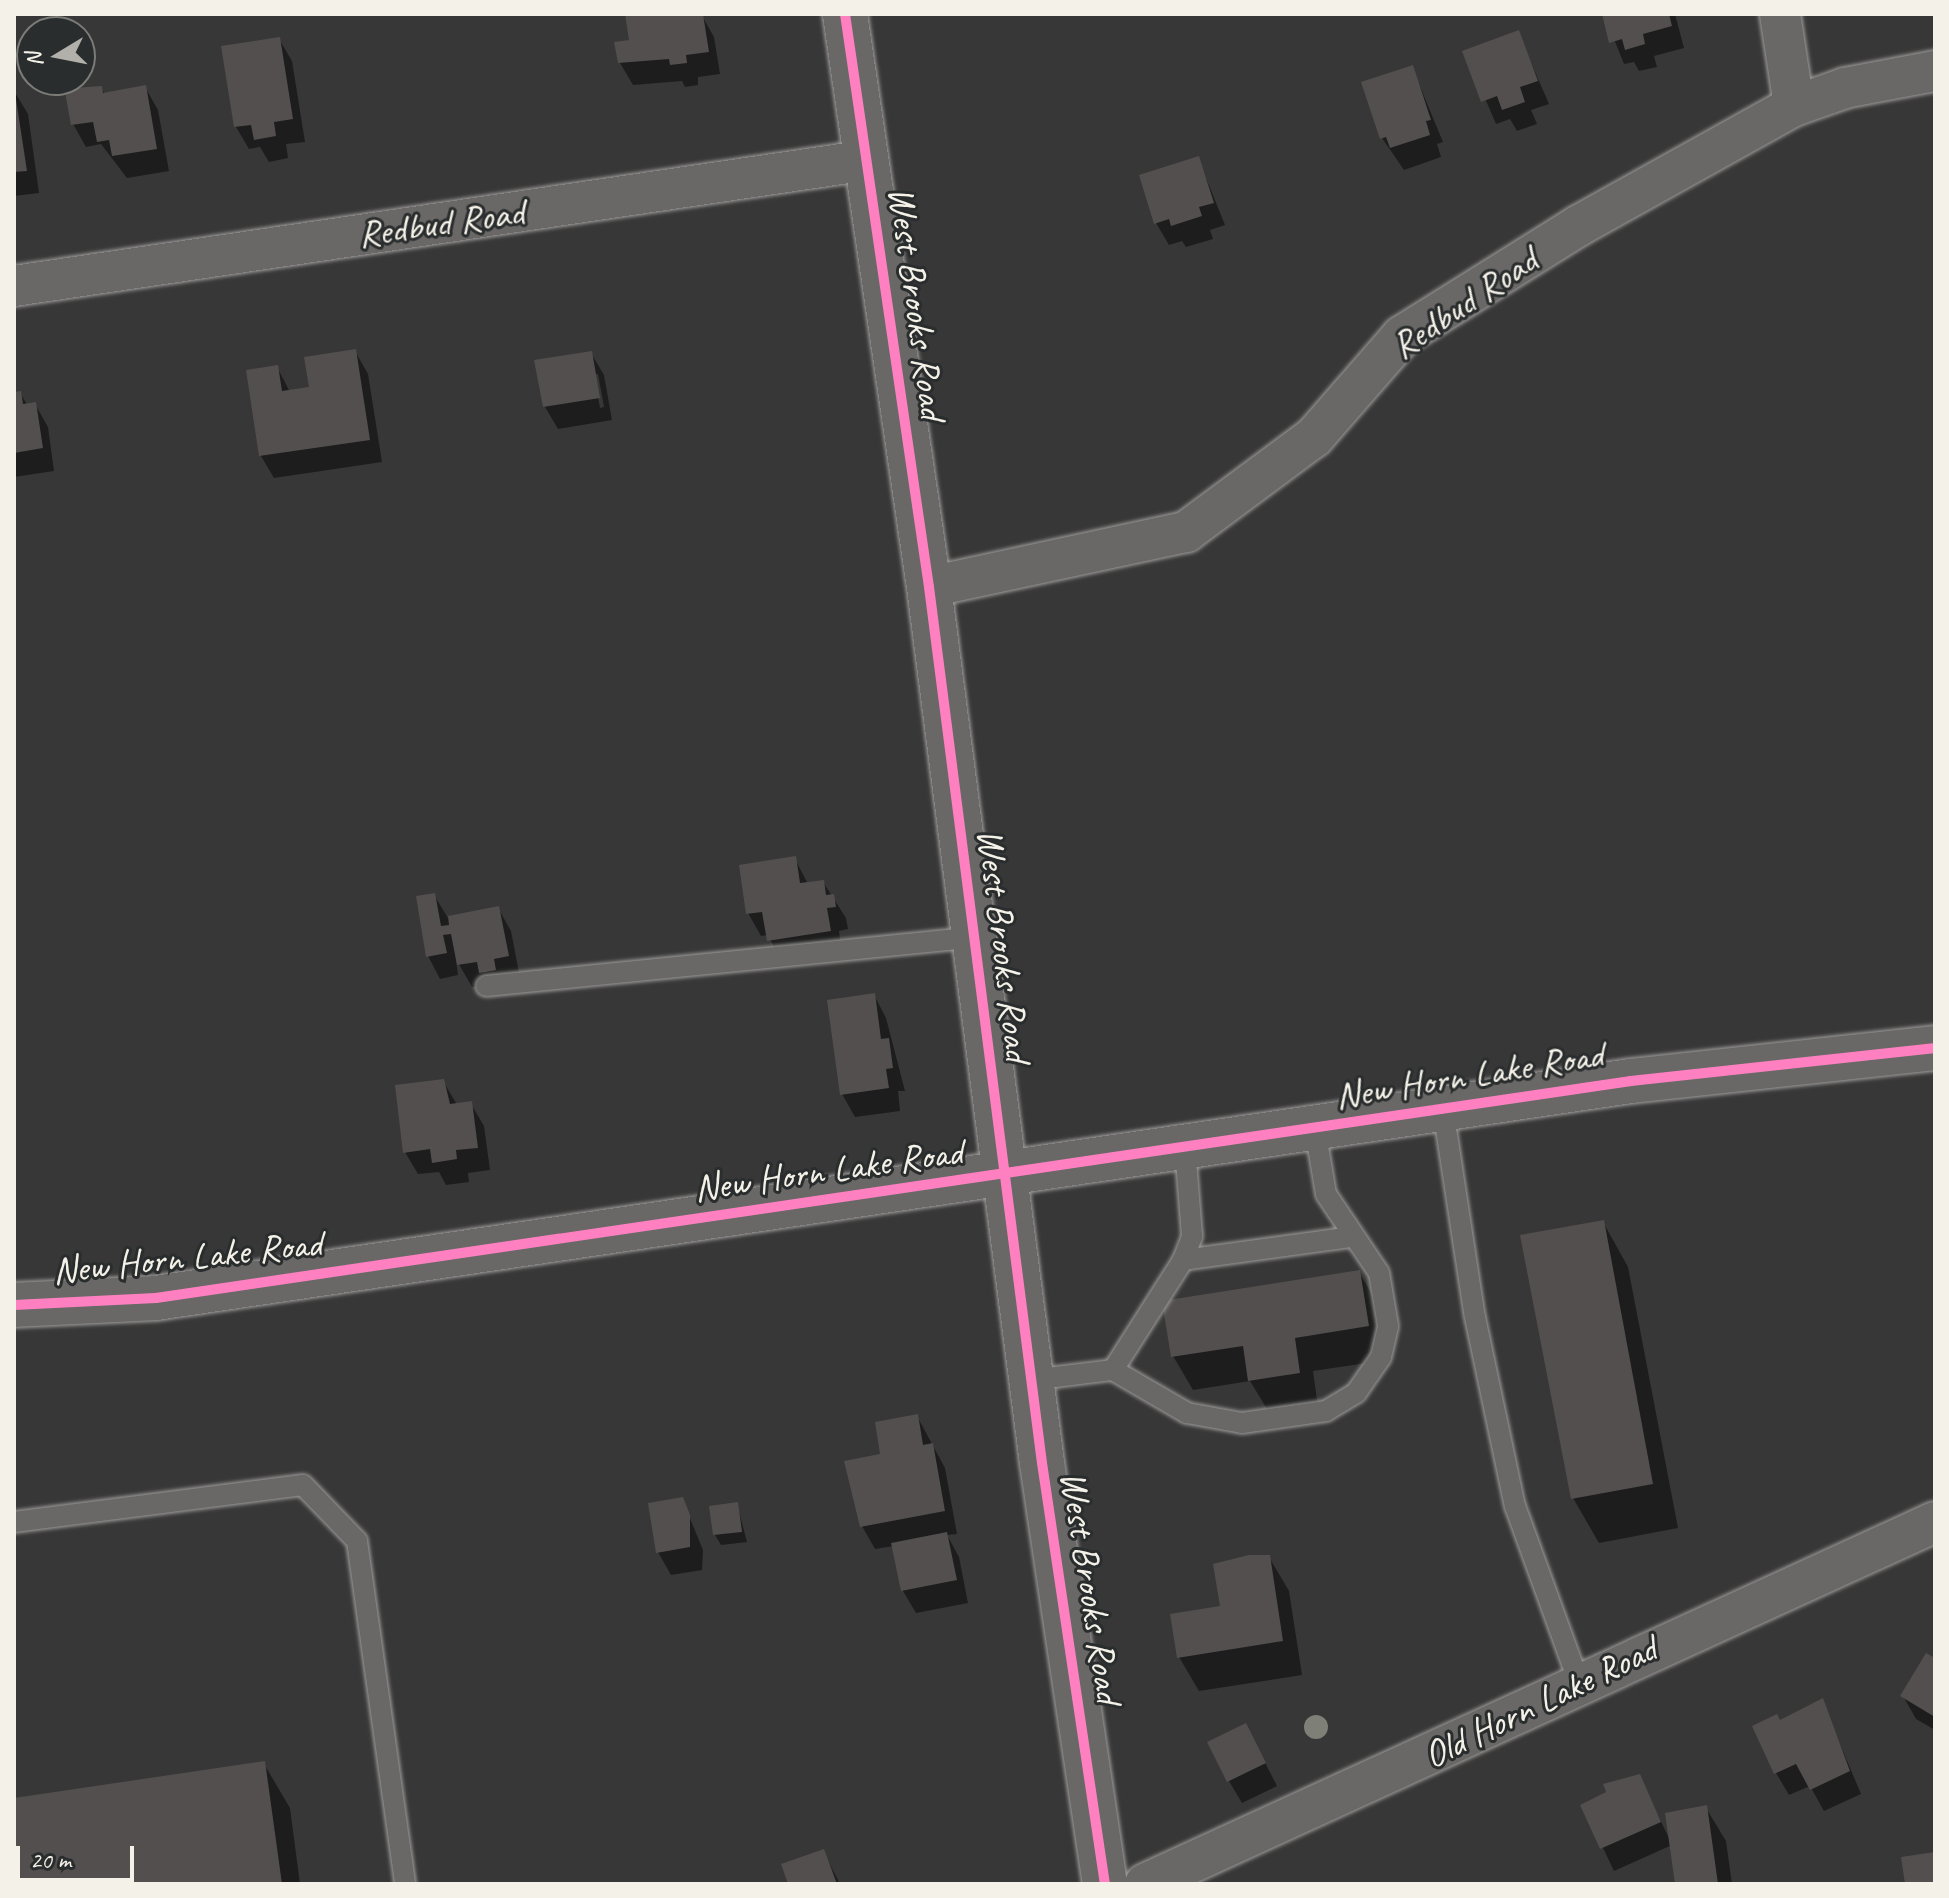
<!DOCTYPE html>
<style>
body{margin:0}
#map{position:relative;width:1949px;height:1898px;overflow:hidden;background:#383737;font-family:Caveat,sans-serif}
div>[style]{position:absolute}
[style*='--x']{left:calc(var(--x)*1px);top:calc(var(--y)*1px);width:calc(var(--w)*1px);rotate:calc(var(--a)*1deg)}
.shadow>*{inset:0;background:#0007}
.building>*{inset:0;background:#534f4e}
.roads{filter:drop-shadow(0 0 2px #9d9c9b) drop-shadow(0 0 2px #9d9c9b)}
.lane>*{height:20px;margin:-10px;padding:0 10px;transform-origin:10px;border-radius:10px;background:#696866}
.street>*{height:40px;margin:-20px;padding:0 20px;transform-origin:20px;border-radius:20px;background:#696866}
.secondary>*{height:44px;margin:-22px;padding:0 22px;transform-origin:22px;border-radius:22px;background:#696866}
.cycleway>*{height:10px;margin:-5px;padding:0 5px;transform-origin:5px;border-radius:5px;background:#ff80c0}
.trees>*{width:24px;height:24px;margin:-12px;border-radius:50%;background:#7e7f76}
span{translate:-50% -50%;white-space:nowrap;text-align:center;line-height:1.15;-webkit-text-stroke:6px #2a2d2e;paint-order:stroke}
.street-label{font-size:38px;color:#f4f1e8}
.frame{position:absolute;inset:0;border:16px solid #f4f1e8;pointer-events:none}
.north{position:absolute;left:16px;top:16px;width:80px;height:80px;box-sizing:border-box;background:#2a2d2e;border:2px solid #7b7b78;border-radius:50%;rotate:260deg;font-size:22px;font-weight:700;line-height:32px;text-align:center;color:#f4f1e8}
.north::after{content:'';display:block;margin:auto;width:28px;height:36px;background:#b2b0aa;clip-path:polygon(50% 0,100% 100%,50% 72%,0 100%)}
.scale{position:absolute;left:16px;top:1846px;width:118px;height:36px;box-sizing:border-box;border:4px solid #f4f1e8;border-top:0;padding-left:10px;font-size:24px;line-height:28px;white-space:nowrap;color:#f4f1e8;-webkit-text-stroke:6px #2a2d2e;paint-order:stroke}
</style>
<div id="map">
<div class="shadow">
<i style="clip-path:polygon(627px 14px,701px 14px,714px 37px,720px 74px,698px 77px,698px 85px,685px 87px,682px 81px,633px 85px,620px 63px,631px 41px)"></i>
<i style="clip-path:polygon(1604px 14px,1675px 14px,1684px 48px,1654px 56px,1657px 67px,1639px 71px,1634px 62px,1624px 64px)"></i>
<i style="clip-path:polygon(1518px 33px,1549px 104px,1531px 110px,1537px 124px,1517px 131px,1510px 119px,1496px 124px,1465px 52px)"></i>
<i style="clip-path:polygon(279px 39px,292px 61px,305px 142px,286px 144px,288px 158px,269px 162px,260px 147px,249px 149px,236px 127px)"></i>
<i style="clip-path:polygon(1412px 67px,1443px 142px,1437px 144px,1441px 157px,1404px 170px,1382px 138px)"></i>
<i style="clip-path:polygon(145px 87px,158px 110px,169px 171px,127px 178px,101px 144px,86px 147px,73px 124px,101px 88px,105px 94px)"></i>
<i style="clip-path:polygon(14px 91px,28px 114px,39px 193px,14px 196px)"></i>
<i style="clip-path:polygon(1198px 158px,1225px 225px,1210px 230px,1213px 239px,1186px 247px,1182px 241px,1169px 245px,1156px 223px)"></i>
<i style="clip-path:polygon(355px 351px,368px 374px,382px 462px,274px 478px,261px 456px,277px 367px,290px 392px,312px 389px)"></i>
<i style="clip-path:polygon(evenodd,591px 353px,604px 375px,612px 420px,558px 429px,545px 407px,591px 353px,594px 374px,598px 374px,604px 407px,600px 408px,594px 374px)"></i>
<i style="clip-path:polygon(20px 393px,28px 406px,35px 404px,48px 427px,54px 471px,14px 477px,14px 394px)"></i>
<i style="clip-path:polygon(795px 859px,808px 884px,823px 882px,846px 918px,848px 929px,839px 931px,842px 953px,782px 963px,768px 935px,761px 936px,748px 913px)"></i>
<i style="clip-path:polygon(434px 895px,448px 918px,498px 908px,511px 931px,520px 978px,472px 987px,456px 959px,458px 975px,440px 979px,428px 956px)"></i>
<i style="clip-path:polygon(874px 995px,886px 1018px,905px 1091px,898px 1091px,900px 1111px,855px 1117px,842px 1094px)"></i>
<i style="clip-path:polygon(443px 1081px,456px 1103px,471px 1104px,484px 1126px,490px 1170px,468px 1173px,469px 1182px,446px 1185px,439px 1172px,418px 1174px,405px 1152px)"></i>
<i style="clip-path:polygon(1603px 1222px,1628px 1267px,1678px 1528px,1599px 1543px,1573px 1498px)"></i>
<i style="clip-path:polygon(1359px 1272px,1379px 1306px,1387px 1360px,1313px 1371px,1318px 1407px,1270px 1414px,1250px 1381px,1193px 1390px,1173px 1356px)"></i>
<i style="clip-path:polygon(917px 1416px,945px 1468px,957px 1534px,947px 1535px,959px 1557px,968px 1603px,916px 1613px,903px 1591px,894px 1546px,875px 1549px,862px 1526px,882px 1455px)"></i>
<i style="clip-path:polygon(682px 1499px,703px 1550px,702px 1570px,671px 1575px,658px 1552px)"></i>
<i style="clip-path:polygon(737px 1504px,747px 1542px,721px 1545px,715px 1535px)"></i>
<i style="clip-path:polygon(1269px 1557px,1289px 1591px,1302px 1675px,1199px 1691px,1179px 1657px)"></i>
<i style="clip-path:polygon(1935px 1660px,1935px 1730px,1916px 1719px,1903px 1696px)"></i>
<i style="clip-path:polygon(1822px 1701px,1861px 1794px,1824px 1811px,1810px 1786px,1789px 1795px,1776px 1773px,1780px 1722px)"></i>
<i style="clip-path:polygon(1246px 1725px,1277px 1786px,1242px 1803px,1229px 1781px)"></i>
<i style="clip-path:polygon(264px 1764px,290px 1808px,300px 1884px,14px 1884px,14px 1800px)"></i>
<i style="clip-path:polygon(1639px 1777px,1670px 1840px,1706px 1808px,1726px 1841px,1732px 1884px,1677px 1884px,1672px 1845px,1614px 1871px,1583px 1806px)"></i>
<i style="clip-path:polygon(823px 1851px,840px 1884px,790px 1884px)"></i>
</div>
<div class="building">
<i style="clip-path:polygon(625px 14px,703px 14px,709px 52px,686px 55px,687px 63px,670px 65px,669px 59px,618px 63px,614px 42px,629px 40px)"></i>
<i style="clip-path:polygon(1602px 14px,1669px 14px,1672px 26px,1643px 34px,1645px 44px,1625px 50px,1622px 39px,1609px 43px)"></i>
<i style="clip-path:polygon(1519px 30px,1538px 81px,1520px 87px,1525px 102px,1502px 110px,1497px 96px,1481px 102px,1462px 51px)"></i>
<i style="clip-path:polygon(280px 37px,293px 119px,274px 122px,276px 136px,254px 140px,251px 125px,234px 127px,221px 46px)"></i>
<i style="clip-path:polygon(1413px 65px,1431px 120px,1426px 121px,1430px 135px,1390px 148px,1386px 137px,1380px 139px,1361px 82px)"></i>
<i style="clip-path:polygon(146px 85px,157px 149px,112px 156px,109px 140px,97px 142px,93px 122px,71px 125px,65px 92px,73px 88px,102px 86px,103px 93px)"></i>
<i style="clip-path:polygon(14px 86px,27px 171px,14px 172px)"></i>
<i style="clip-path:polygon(1199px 156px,1214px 203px,1199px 207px,1202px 216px,1171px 226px,1169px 219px,1154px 224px,1139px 175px)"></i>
<i style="clip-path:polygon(356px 349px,370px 440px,259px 456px,246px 370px,278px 365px,282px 391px,309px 387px,304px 357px)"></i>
<i style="clip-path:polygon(592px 351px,600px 398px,543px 407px,534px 360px)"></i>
<i style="clip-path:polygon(21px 391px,23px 404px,36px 402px,43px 448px,14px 453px,14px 392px)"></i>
<i style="clip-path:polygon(796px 856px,800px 883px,824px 880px,826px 895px,834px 894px,836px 907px,827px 908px,831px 931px,767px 941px,762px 912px,746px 914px,739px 865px)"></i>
<i style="clip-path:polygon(435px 893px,441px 926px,449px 925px,448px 916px,499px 906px,509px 956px,494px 959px,496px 970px,479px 973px,477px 962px,457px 965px,451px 934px,443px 935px,447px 953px,426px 957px,416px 896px)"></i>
<i style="clip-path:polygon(875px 993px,881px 1039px,889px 1038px,893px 1068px,886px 1069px,889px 1088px,840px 1095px,827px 1000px)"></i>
<i style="clip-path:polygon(444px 1079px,450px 1104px,472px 1101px,478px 1148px,456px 1150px,457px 1159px,432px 1163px,430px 1149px,403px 1153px,395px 1085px)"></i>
<i style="clip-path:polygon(1604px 1220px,1653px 1484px,1571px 1499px,1520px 1235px)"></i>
<i style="clip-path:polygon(1360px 1270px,1369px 1326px,1295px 1338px,1300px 1373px,1248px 1381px,1243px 1346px,1171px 1357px,1162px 1301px)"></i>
<i style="clip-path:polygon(918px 1414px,923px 1445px,933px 1443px,945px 1511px,860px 1527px,844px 1461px,880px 1454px,875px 1422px)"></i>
<i style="clip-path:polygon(683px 1497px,690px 1515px,690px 1547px,656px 1553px,648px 1503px)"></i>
<i style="clip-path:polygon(738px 1502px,742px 1532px,713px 1535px,709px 1506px)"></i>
<i style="clip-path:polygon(947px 1532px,957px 1580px,901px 1591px,891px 1543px)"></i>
<i style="clip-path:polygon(1249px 1555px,1270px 1555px,1283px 1641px,1177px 1658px,1170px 1614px,1220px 1606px,1213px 1564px)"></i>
<i style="clip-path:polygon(1926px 1653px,1935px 1658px,1935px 1717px,1900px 1696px)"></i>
<i style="clip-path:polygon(1823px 1698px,1850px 1771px,1810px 1790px,1796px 1764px,1774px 1774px,1752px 1726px,1777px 1714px,1780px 1720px)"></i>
<i style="clip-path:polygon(1246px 1723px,1266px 1763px,1227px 1782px,1207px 1742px)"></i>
<i style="clip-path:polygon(265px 1761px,282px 1884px,14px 1884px,14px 1798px)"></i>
<i style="clip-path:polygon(1640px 1774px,1661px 1822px,1600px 1849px,1580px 1805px,1606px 1792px,1603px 1784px)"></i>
<i style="clip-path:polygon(1707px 1805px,1718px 1884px,1675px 1884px,1665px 1813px)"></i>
<i style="clip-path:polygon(824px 1849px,837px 1884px,788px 1884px,781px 1864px)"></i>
<i style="clip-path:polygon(1935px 1852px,1935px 1884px,1905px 1884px,1901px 1857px)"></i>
</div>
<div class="roads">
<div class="lane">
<i style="--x:486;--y:986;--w:489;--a:-5.7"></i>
<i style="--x:1443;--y:1109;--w:210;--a:81.3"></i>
<i style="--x:1475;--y:1317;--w:193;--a:78.1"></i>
<i style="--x:1515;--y:1506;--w:188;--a:70.1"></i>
<i style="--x:1183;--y:1260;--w:170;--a:-7.8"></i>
<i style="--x:1113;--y:1370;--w:130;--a:-57.5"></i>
<i style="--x:1183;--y:1260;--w:26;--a:-69"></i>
<i style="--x:1192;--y:1236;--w:89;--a:-94.5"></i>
<i style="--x:1031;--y:1380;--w:83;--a:-7"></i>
<i style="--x:1113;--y:1370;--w:86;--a:30.2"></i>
<i style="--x:1187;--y:1413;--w:56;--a:10.3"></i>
<i style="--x:1242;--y:1423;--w:85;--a:-8.1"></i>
<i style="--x:1326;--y:1411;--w:35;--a:-31"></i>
<i style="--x:1356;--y:1393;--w:44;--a:-55.2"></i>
<i style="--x:1381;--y:1357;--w:32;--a:-77"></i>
<i style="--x:1388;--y:1326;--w:54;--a:-99.6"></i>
<i style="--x:1379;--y:1273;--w:95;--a:-123.9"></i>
<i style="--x:1326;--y:1194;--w:66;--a:-99.6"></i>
<i style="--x:14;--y:1522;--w:291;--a:-7.3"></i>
<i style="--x:303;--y:1485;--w:78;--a:46"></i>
<i style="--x:357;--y:1541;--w:346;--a:82"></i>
</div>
<div class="street">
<i style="--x:1780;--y:14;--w:93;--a:81.3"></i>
<i style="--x:14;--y:286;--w:863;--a:-8.39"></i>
<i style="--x:929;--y:587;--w:263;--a:-12.1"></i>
<i style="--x:1186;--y:532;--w:159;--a:-36.6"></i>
<i style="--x:1314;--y:437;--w:134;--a:-48.9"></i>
<i style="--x:1402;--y:336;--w:208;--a:-32"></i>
<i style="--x:1578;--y:226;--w:247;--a:-29.1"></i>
<i style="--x:1794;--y:106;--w:54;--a:-19.4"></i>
<i style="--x:1845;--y:88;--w:92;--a:-10.7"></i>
<i style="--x:1145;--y:1884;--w:869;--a:-24.62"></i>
</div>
<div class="secondary">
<i style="--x:845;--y:14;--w:579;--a:81.66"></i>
<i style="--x:929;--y:587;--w:883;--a:82.65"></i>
<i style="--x:1042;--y:1463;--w:426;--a:81.5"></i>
<i style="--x:14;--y:1305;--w:142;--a:-2.8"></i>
<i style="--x:156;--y:1298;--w:1491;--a:-8.37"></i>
<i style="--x:1631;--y:1081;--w:306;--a:-6.2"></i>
</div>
</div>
<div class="cycleway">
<i style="--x:845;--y:14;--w:579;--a:81.66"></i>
<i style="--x:929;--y:587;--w:883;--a:82.65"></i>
<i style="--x:1042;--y:1463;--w:426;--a:81.5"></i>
<i style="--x:14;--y:1305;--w:142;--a:-2.8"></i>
<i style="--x:156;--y:1298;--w:1491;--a:-8.37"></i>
<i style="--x:1631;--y:1081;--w:306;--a:-6.2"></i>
</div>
<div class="trees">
<i style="left:1316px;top:1727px"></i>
</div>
<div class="street-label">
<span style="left:441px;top:223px;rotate:-8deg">Redbud Road</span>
<span style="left:917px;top:303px;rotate:82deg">West Brooks Road</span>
<span style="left:1464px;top:303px;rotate:-34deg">Redbud Road</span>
<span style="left:1004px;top:945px;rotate:83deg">West Brooks Road</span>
<span style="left:1469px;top:1075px;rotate:-9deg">New Horn Lake Road</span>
<span style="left:828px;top:1170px;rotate:-8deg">New Horn Lake Road</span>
<span style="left:187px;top:1257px;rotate:-6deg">New Horn Lake Road</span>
<span style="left:1091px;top:1587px;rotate:81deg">West Brooks Road</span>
<span style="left:1540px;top:1702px;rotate:-26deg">Old Horn Lake Road</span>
</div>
<div class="frame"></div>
<div class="north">N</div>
<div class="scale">20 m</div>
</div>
